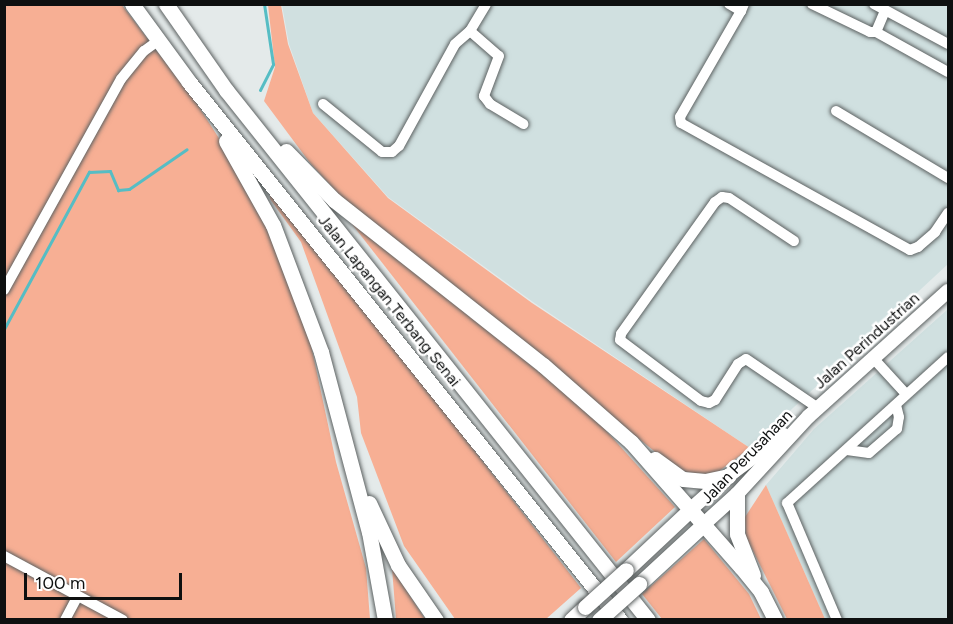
<!DOCTYPE html>
<style>
body{margin:0}
#map{position:relative;width:953px;height:624px;overflow:hidden;background:#e4eaea;font-family:Figtree,sans-serif}
div>[style]{position:absolute}
[style*='--x']{left:calc(var(--x)*1px);top:calc(var(--y)*1px);width:calc(var(--w)*1px);rotate:calc(var(--a)*1deg)}
.built>*{inset:0;background:#d0e0e0}
.green>*{inset:0;background:#f7af94}
.stream>*{height:3px;margin:-1.5px;padding:0 1.5px;transform-origin:1.5px;border-radius:1.5px;background:#56bdc4}
.roads{filter:drop-shadow(0 0 2px #5c6161) drop-shadow(0 0 2px #5c6161)}
.minor>*{height:10px;margin:-5px;padding:0 5px;transform-origin:5px;border-radius:5px;background:#fff}
.major>*{height:14px;margin:-7px;padding:0 7px;transform-origin:7px;border-radius:7px;background:#fff}
.highway>*{height:15px;margin:-7.5px;padding:0 7.5px;transform-origin:7.5px;border-radius:7.5px;background:#fff}
.bridges{filter:drop-shadow(0 0 2px #5c6161) drop-shadow(0 0 2px #5c6161)}
.highway-bridge>*{height:15px;margin:-7.5px;padding:0 7.5px;transform-origin:7.5px;border-radius:7.5px;background:#fff}
span{translate:-50% -50%;white-space:nowrap;text-align:center;line-height:1.15;-webkit-text-stroke:5px #fff;paint-order:stroke}
.street-label{font-size:16px;color:#0e1010}
.frame{position:absolute;inset:0;border:6px solid #0e1010;pointer-events:none}
.scale{position:absolute;left:24px;top:573px;width:158px;height:27px;box-sizing:border-box;border:3px solid #0e1010;border-top:0;padding-left:8px;font-size:18px;line-height:21px;white-space:nowrap;color:#0e1010;-webkit-text-stroke:4px #fff;paint-order:stroke}
</style>
<div id="map">
<div class="built">
<i style="clip-path:polygon(282px 5px,948px 5px,948px 264px,750px 448px,533px 302px,388px 197px,313px 113px,289px 44px)"></i>
<i style="clip-path:polygon(948px 309px,948px 619px,825px 619px,766px 485px,814px 429px)"></i>
</div>
<div class="green">
<i style="clip-path:polygon(4px 5px,122px 5px,197px 104px,249px 185px,305px 317px,336px 462px,366px 568px,370px 619px,5px 619px)"></i>
<i style="clip-path:polygon(268px 5px,281px 5px,288px 44px,313px 113px,388px 198px,532px 303px,750px 448px,714px 475px,692px 474px,675px 468px,343px 199px,310px 163px,264px 101px,275px 67px)"></i>
<i style="clip-path:polygon(270px 192px,276px 195px,581px 588px,546px 619px,455px 619px,404px 546px,361px 433px,357px 397px,301px 242px,270px 199px)"></i>
<i style="clip-path:polygon(344px 214px,591px 414px,675px 507px,616px 562px)"></i>
<i style="clip-path:polygon(766px 485px,825px 619px,787px 619px,746px 537px,745px 517px)"></i>
<i style="clip-path:polygon(704px 539px,749px 594px,761px 619px,662px 619px,642px 594px)"></i>
<i style="clip-path:polygon(392px 568px,425px 619px,396px 619px)"></i>
</div>
<div class="stream">
<i style="--x:260;--y:90;--w:29;--a:-63"></i>
<i style="--x:273;--y:64;--w:61;--a:-98.5"></i>
<i style="--x:4;--y:329;--w:179;--a:-61.6"></i>
<i style="--x:89;--y:172;--w:21;--a:-3"></i>
<i style="--x:110;--y:171;--w:21;--a:67"></i>
<i style="--x:118;--y:190;--w:11;--a:-5"></i>
<i style="--x:129;--y:189;--w:70;--a:-34.6"></i>
</div>
<div class="roads">
<div class="minor">
<i style="--x:729;--y:4;--w:14;--a:30"></i>
<i style="--x:741;--y:11;--w:8;--a:-67"></i>
<i style="--x:812;--y:4;--w:64;--a:25.8"></i>
<i style="--x:870;--y:32;--w:6;--a:0"></i>
<i style="--x:876;--y:32;--w:23;--a:-67"></i>
<i style="--x:874;--y:4;--w:84;--a:28.4"></i>
<i style="--x:741;--y:11;--w:122;--a:119.9"></i>
<i style="--x:680;--y:117;--w:6;--a:81"></i>
<i style="--x:681;--y:123;--w:262;--a:29"></i>
<i style="--x:910;--y:250;--w:9;--a:-21"></i>
<i style="--x:918;--y:247;--w:23;--a:-41"></i>
<i style="--x:935;--y:232;--w:23;--a:-56"></i>
<i style="--x:470;--y:31;--w:38;--a:41"></i>
<i style="--x:499;--y:56;--w:43;--a:110.6"></i>
<i style="--x:484;--y:96;--w:10;--a:53"></i>
<i style="--x:490;--y:104;--w:39;--a:31"></i>
<i style="--x:876;--y:32;--w:82;--a:29.1"></i>
<i style="--x:323;--y:104;--w:76;--a:39.1"></i>
<i style="--x:382;--y:152;--w:10;--a:0"></i>
<i style="--x:392;--y:152;--w:9;--a:-41"></i>
<i style="--x:399;--y:146;--w:116;--a:-61.2"></i>
<i style="--x:455;--y:44;--w:20;--a:-41"></i>
<i style="--x:470;--y:31;--w:31;--a:-59"></i>
<i style="--x:836;--y:111;--w:131;--a:30.9"></i>
<i style="--x:794;--y:241;--w:78;--a:-146.5"></i>
<i style="--x:729;--y:198;--w:7;--a:-172"></i>
<i style="--x:722;--y:197;--w:9;--a:144"></i>
<i style="--x:715;--y:202;--w:162;--a:125.5"></i>
<i style="--x:621;--y:334;--w:6;--a:99"></i>
<i style="--x:620;--y:340;--w:101;--a:37"></i>
<i style="--x:701;--y:401;--w:8;--a:14"></i>
<i style="--x:709;--y:403;--w:7;--a:-27"></i>
<i style="--x:715;--y:400;--w:43;--a:-57.4"></i>
<i style="--x:738;--y:364;--w:9;--a:-32"></i>
<i style="--x:746;--y:359;--w:87;--a:34.2"></i>
<i style="--x:4;--y:290;--w:241;--a:-61"></i>
<i style="--x:121;--y:79;--w:36;--a:-51"></i>
<i style="--x:144;--y:51;--w:17;--a:-36"></i>
<i style="--x:873;--y:358;--w:49;--a:47.5"></i>
<i style="--x:847;--y:450;--w:22;--a:8"></i>
<i style="--x:869;--y:453;--w:37;--a:-41"></i>
<i style="--x:897;--y:429;--w:12;--a:-81"></i>
<i style="--x:899;--y:417;--w:12;--a:-104"></i>
<i style="--x:4;--y:556;--w:135;--a:28.3"></i>
<i style="--x:65;--y:620;--w:27;--a:-62"></i>
<i style="--x:837;--y:620;--w:127;--a:-113.1"></i>
<i style="--x:787;--y:503;--w:217;--a:-42.2"></i>
</div>
<div class="major">
<i style="--x:691;--y:509;--w:50;--a:-41.7"></i>
<i style="--x:728;--y:476;--w:69;--a:-36.7"></i>
<i style="--x:704;--y:524;--w:45;--a:-42.3"></i>
<i style="--x:737;--y:494;--w:106;--a:-47.3"></i>
<i style="--x:809;--y:416;--w:187;--a:-42"></i>
</div>
<div class="highway">
<i style="--x:132;--y:4;--w:97;--a:53.8"></i>
<i style="--x:189;--y:82;--w:689;--a:51.3"></i>
<i style="--x:166;--y:4;--w:105;--a:55.1"></i>
<i style="--x:226;--y:90;--w:677;--a:51.47"></i>
<i style="--x:226;--y:141;--w:96;--a:60.8"></i>
<i style="--x:273;--y:225;--w:136;--a:69.3"></i>
<i style="--x:321;--y:352;--w:186;--a:75.1"></i>
<i style="--x:369;--y:532;--w:89;--a:79.7"></i>
<i style="--x:286;--y:151;--w:69;--a:45.6"></i>
<i style="--x:334;--y:200;--w:266;--a:38.3"></i>
<i style="--x:543;--y:365;--w:117;--a:41.2"></i>
<i style="--x:631;--y:442;--w:167;--a:48.7"></i>
<i style="--x:741;--y:567;--w:32;--a:51"></i>
<i style="--x:761;--y:592;--w:31;--a:63"></i>
<i style="--x:655;--y:459;--w:34;--a:36"></i>
<i style="--x:683;--y:479;--w:22;--a:5"></i>
<i style="--x:705;--y:481;--w:24;--a:-12"></i>
<i style="--x:737;--y:494;--w:40;--a:90"></i>
<i style="--x:737;--y:534;--w:44;--a:68.7"></i>
<i style="--x:369;--y:503;--w:68;--a:64.9"></i>
<i style="--x:398;--y:565;--w:67;--a:55.4"></i>
<i style="--x:626;--y:570;--w:89;--a:-43.2"></i>
<i style="--x:639;--y:584;--w:88;--a:-42.7"></i>
<i style="--x:571;--y:620;--w:19;--a:-43"></i>
</div>
</div>
<div class="bridges">
<div class="highway-bridge">
<i style="--x:585;--y:607;--w:55;--a:-42.1"></i>
<i style="--x:599;--y:620;--w:54;--a:-42"></i>
</div>
</div>
<div class="street-label">
<span style="left:389px;top:301px;rotate:51deg">Jalan Lapangan Terbang Senai</span>
<span style="left:867px;top:341px;rotate:-42deg">Jalan Perindustrian</span>
<span style="left:747px;top:457px;rotate:-46deg">Jalan Perusahaan</span>
</div>
<div class="frame"></div>
<div class="scale">100 m</div>
</div>
